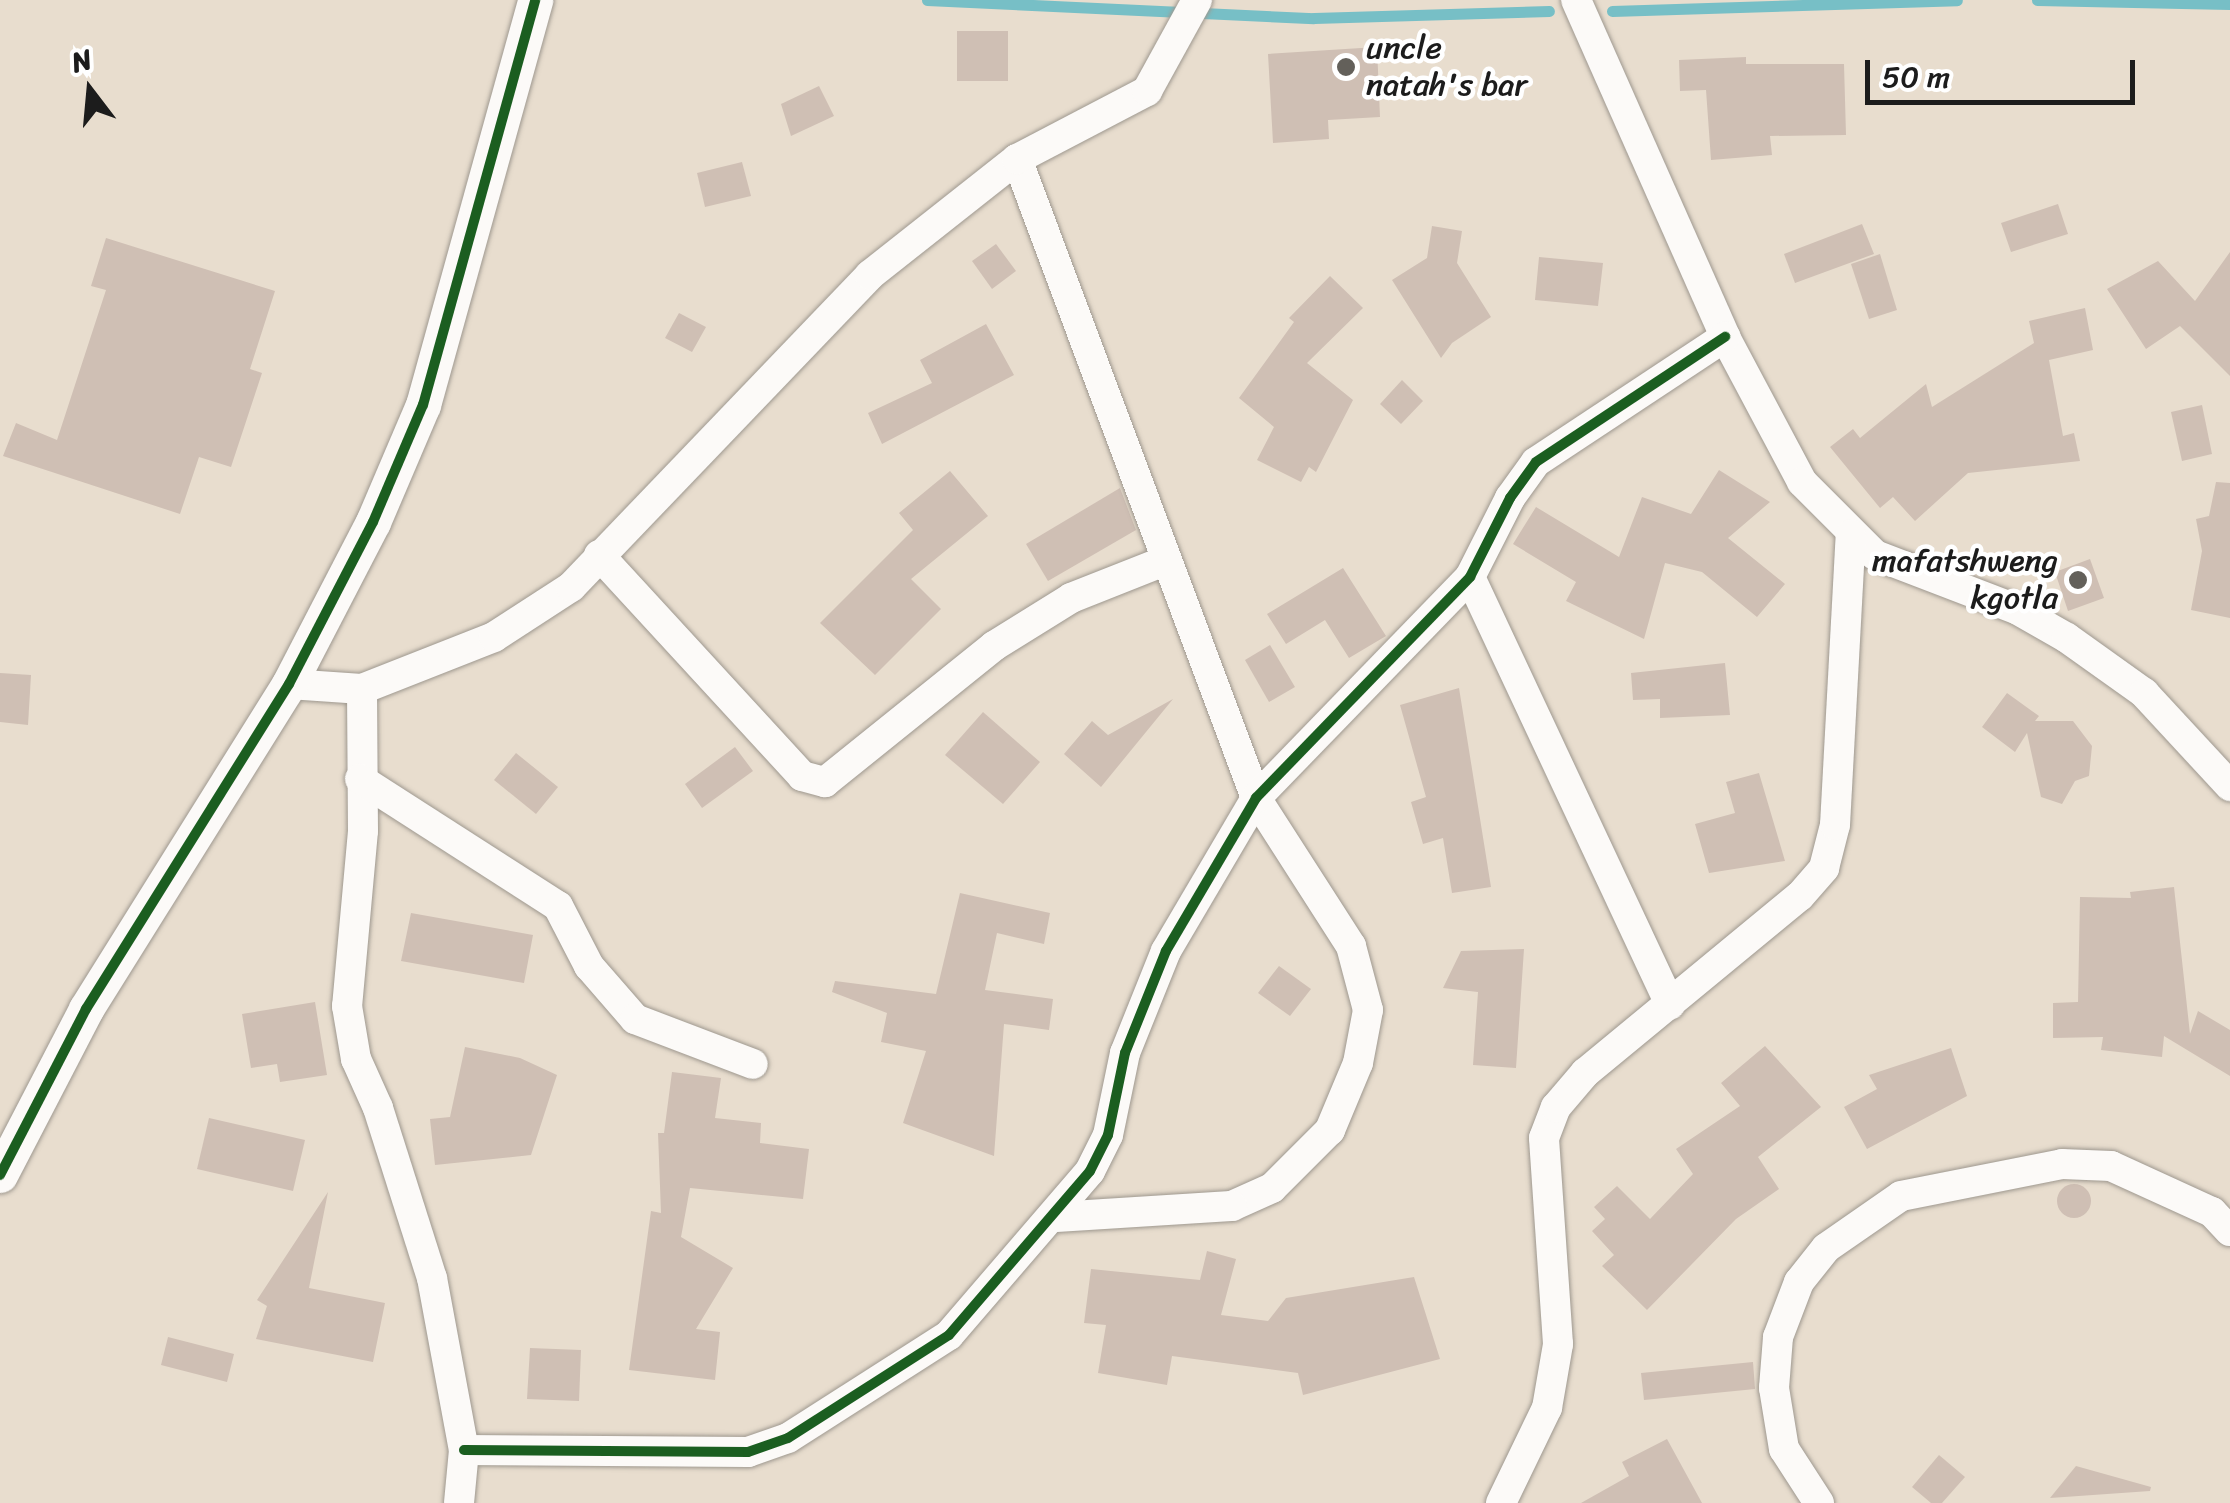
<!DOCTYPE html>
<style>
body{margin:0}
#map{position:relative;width:2230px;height:1503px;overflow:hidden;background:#e8ddce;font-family:Sriracha,sans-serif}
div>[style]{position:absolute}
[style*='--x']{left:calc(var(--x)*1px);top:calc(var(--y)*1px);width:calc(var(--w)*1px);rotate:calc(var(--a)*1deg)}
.stream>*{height:11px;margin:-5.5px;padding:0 5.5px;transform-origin:5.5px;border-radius:5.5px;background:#77bfc6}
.building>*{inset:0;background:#cfbfb4}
.round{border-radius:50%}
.roads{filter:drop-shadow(0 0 2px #9e988f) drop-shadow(0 0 2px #9e988f)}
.minor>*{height:30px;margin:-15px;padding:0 15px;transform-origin:15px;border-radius:15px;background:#fcfaf8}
.tertiary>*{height:35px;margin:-17.5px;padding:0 17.5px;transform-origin:17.5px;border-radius:17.5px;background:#fcfaf8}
.cycleway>*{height:10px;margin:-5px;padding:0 5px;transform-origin:5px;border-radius:5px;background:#1b5e20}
.dots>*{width:28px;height:28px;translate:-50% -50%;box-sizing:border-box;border:5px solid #fff;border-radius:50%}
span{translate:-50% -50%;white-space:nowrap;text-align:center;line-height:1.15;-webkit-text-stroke:9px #fff;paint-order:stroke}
.poi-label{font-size:32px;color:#1c1c1c}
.left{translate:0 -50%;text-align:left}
.right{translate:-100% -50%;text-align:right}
.north{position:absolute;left:40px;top:40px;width:100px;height:100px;-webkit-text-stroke:8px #fff;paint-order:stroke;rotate:344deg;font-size:28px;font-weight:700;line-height:40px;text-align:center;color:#1c1c1c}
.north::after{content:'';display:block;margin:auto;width:35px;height:45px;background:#1c1c1c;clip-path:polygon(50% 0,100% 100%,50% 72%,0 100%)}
.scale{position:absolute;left:1865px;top:60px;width:270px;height:45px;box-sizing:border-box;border:5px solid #1c1c1c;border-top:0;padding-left:12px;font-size:30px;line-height:35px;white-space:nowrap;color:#1c1c1c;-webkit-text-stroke:8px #fff;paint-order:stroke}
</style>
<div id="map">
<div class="stream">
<i style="--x:927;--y:0;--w:387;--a:2.7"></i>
<i style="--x:1314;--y:18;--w:235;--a:-1.7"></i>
<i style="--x:2037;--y:0;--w:193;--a:1.2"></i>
<i style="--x:1612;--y:11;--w:345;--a:-1.8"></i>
</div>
<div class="building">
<i style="clip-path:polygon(957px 31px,1008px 31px,1008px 81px,957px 81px)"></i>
<i style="clip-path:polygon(1377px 47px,1380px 117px,1328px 120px,1329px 139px,1273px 143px,1268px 54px)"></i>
<i style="clip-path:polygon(1746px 57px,1746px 64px,1844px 64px,1846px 135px,1770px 136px,1772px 155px,1711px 160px,1706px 90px,1680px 91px,1679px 60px)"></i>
<i style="clip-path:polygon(819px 86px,834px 116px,791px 136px,781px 104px)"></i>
<i style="clip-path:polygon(742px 162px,751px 196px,705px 207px,697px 173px)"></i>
<i style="clip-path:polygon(2058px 204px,2068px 234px,2011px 252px,2001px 223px)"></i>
<i style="clip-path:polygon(1862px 224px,1874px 254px,1795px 283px,1784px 254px)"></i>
<i style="clip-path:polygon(1432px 226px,1462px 231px,1457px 263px,1491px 317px,1452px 343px,1441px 358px,1392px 280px,1427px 258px)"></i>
<i style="clip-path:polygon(106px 238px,275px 291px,250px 369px,262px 373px,231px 467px,199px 457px,180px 514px,3px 456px,16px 423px,57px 440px,106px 290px,91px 286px)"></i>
<i style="clip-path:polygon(996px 244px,1016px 271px,992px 289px,972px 261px)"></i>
<i style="clip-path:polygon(2230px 252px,2230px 376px,2180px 326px,2146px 349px,2107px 289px,2158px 261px,2195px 301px)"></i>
<i style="clip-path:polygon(1880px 254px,1897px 310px,1869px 319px,1851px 264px)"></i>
<i style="clip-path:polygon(1539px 257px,1603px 263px,1598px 306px,1535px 300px)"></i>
<i style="clip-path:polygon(1330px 276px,1363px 308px,1307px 363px,1353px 400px,1316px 472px,1309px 467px,1301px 482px,1257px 460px,1274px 427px,1239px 398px,1294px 322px,1289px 318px)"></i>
<i style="clip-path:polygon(2085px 308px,2093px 350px,2049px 360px,2063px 436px,2074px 433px,2080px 461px,1968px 473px,1915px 521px,1893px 497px,1880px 508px,1830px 447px,1853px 429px,1860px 438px,1926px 384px,1932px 407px,2034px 343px,2029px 321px)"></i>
<i style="clip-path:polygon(679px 313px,706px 327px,692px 352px,665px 338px)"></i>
<i style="clip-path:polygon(986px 324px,1014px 375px,882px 444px,868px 413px,932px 383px,920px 360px)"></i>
<i style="clip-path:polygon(1402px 380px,1423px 401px,1401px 424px,1380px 404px)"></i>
<i style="clip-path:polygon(2202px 405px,2212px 454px,2182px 461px,2171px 412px)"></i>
<i style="clip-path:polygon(1719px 470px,1770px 502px,1728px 538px,1785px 584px,1757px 617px,1702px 572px,1665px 563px,1644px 639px,1566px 601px,1576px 582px,1513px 544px,1536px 507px,1619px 557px,1642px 497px,1691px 514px)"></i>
<i style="clip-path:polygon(950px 471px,988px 516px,911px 579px,941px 609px,875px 675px,820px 623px,913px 530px,899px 513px)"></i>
<i style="clip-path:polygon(2216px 482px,2230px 483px,2230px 618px,2191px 610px,2202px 551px,2196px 519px,2209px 516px)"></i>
<i style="clip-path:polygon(1120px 488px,1136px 530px,1048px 581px,1026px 544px)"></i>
<i style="clip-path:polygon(2090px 559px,2104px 598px,2068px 611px,2055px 572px)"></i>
<i style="clip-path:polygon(1343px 568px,1386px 636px,1349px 658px,1325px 620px,1286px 644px,1267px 614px)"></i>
<i style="clip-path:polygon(1270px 645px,1295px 687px,1269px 702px,1245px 660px)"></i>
<i style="clip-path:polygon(1725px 663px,1730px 715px,1660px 718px,1660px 699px,1633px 700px,1631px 673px)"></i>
<i style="clip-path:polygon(0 673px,31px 675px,28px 725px,0 722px)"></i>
<i style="clip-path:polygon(1459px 688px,1491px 887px,1452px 893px,1443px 838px,1423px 844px,1411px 802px,1426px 797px,1400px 705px)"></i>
<i style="clip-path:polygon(2007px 693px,2039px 716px,2035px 721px,2073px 721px,2092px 746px,2089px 776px,2075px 781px,2062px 804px,2041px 797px,2027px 733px,2015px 752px,1982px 727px)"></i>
<i style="clip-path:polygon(1173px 699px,1101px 787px,1064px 754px,1092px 721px,1108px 735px)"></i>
<i style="clip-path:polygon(983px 712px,1040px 762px,1003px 804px,945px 755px)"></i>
<i style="clip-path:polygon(735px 747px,753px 771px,702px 808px,685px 784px)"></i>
<i style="clip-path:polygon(516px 753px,558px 787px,536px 814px,494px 780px)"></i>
<i style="clip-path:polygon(1759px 773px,1785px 861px,1709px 873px,1695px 824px,1735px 813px,1726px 782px)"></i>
<i style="clip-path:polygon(2174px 887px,2190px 1034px,2198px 1011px,2230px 1030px,2230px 1076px,2164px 1036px,2162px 1057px,2101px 1050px,2103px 1037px,2053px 1038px,2053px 1003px,2078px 1002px,2080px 897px,2131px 898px,2130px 892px)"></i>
<i style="clip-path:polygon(960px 893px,1050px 913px,1044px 944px,997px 933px,985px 990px,1053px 999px,1049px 1030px,1004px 1024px,994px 1156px,903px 1123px,926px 1051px,881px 1042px,887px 1013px,832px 992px,835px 981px,936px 994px)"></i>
<i style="clip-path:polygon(411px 913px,533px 935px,524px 983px,401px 961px)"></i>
<i style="clip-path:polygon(1524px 949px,1516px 1068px,1473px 1065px,1478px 992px,1443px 988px,1461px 951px)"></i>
<i style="clip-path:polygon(1279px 966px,1311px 989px,1290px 1016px,1258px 993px)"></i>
<i style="clip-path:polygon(315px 1002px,327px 1075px,280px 1082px,277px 1064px,251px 1068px,242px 1014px)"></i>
<i style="clip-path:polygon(1765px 1046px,1821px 1107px,1758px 1157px,1779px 1189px,1736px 1219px,1647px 1310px,1602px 1266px,1614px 1255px,1592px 1231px,1605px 1219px,1594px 1207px,1617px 1186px,1650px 1219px,1693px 1174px,1676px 1149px,1740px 1106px,1721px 1083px)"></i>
<i style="clip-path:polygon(465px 1047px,520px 1058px,557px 1075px,531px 1155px,435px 1165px,430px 1119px,450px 1117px)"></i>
<i style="clip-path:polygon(1951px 1048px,1967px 1096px,1867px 1149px,1844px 1107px,1877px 1089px,1869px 1075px)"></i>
<i style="clip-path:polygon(672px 1072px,721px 1078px,715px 1118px,761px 1123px,760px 1143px,809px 1149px,803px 1199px,690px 1188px,681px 1237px,733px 1268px,696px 1329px,720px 1332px,715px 1380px,629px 1370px,651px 1211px,661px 1213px,658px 1133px,664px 1133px)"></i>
<i style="clip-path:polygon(209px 1118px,305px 1140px,293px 1191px,197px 1169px)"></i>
<i class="round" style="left:2057px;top:1184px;width:34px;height:34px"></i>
<i style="clip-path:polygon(328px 1192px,309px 1288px,385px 1303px,373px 1362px,256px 1339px,267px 1306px,257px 1300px)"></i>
<i style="clip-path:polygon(1207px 1251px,1236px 1259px,1221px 1315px,1268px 1321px,1286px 1298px,1414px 1277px,1440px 1359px,1303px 1395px,1298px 1373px,1172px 1356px,1167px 1385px,1098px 1373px,1106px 1325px,1084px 1323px,1091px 1269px,1200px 1280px)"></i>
<i style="clip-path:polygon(168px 1337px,234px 1354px,227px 1382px,161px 1365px)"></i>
<i style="clip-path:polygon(530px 1348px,581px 1350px,579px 1401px,527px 1399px)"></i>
<i style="clip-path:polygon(1753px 1362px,1755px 1389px,1644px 1400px,1641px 1373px)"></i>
<i style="clip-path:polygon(1667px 1439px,1702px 1503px,1581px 1503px,1629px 1476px,1622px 1462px)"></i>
<i style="clip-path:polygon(1939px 1455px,1965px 1477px,1942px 1503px,1931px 1503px,1912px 1487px)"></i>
<i style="clip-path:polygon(2076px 1466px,2151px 1487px,2150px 1491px,2050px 1498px)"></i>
</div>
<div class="roads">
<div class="minor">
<i style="--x:1576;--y:0;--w:368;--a:66.1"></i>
<i style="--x:1725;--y:337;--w:164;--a:62"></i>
<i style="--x:1802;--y:482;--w:103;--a:45"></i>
<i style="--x:1875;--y:555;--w:153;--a:21"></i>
<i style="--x:2018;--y:610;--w:56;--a:29.7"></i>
<i style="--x:2067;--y:638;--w:95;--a:35.5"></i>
<i style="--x:2144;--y:693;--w:127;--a:47.2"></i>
<i style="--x:1017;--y:159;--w:682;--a:69.49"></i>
<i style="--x:1256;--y:798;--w:176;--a:57.3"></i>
<i style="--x:1351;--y:946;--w:66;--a:75.1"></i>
<i style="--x:1368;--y:1010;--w:54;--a:100.7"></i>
<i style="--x:1358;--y:1063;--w:73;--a:112.7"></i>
<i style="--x:1330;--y:1130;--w:82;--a:135"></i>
<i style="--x:1272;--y:1188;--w:44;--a:155.8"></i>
<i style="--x:1232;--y:1206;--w:177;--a:176.4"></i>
<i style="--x:599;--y:555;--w:300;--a:47.4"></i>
<i style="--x:802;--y:776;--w:24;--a:15"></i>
<i style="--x:825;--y:782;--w:217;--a:-38.8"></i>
<i style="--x:994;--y:646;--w:91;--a:-31.9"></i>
<i style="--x:1071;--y:598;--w:103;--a:-21.6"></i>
<i style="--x:1470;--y:577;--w:472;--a:64.9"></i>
<i style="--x:289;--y:684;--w:73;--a:3.9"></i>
<i style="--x:362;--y:689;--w:142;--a:-21.5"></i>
<i style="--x:494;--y:637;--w:92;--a:-33"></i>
<i style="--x:571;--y:587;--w:432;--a:-46.2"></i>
<i style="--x:870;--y:275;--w:187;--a:-38.3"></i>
<i style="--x:1017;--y:159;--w:147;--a:-27.6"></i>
<i style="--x:1147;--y:91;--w:104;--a:-61.2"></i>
<i style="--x:362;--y:689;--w:142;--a:89.6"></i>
<i style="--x:363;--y:831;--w:176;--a:95.2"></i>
<i style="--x:347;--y:1006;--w:54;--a:80.4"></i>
<i style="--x:356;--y:1059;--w:54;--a:65.8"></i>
<i style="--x:378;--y:1108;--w:178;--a:72.4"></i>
<i style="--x:432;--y:1278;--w:175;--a:79.5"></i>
<i style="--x:464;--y:1450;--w:53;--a:95.4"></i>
<i style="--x:360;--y:779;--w:235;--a:32.7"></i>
<i style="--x:558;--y:906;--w:68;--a:62.7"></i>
<i style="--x:589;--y:966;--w:70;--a:49"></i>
<i style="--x:635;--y:1019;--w:126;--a:20.9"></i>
<i style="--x:464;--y:1450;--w:284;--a:0.4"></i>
<i style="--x:748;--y:1452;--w:42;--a:-19.3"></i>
<i style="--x:788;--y:1438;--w:191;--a:-32.6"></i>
<i style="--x:949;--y:1335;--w:216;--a:-49.3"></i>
<i style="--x:1090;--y:1171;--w:40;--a:-63.4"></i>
<i style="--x:1108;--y:1135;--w:84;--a:-78.3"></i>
<i style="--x:1125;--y:1053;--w:110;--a:-68.1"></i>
<i style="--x:1166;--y:951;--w:178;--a:-59.5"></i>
<i style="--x:1256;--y:798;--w:308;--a:-45.9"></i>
<i style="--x:1470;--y:577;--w:89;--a:-63.1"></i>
<i style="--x:1510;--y:498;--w:44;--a:-54.2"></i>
<i style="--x:1536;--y:462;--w:227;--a:-33.5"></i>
<i style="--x:1501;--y:1503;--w:106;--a:-64.2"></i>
<i style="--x:1547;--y:1408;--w:65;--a:-80.2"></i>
<i style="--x:1558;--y:1344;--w:206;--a:-93.9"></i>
<i style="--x:1544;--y:1138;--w:33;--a:-69"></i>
<i style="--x:1556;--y:1107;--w:45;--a:-49.5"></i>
<i style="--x:1585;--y:1073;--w:278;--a:-39.5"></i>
<i style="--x:1800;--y:896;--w:37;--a:-49"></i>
<i style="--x:1824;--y:868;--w:44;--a:-75.7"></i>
<i style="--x:1835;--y:825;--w:291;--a:-86.9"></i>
<i style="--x:1819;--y:1503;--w:64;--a:-122.9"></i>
<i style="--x:1784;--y:1449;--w:62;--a:-99.3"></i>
<i style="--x:1774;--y:1388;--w:51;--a:-85.5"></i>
<i style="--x:1778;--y:1337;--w:59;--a:-69.1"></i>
<i style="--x:1799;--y:1282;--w:43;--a:-51.5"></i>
<i style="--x:1826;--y:1248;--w:91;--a:-34.7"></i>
<i style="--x:1901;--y:1196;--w:164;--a:-11.2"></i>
<i style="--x:2062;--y:1164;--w:49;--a:2.3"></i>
<i style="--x:2111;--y:1166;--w:111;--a:24.5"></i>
<i style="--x:2212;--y:1212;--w:26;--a:47"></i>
</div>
<div class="tertiary">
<i style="--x:0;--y:1175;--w:187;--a:-62.6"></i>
<i style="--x:86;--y:1009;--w:383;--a:-58"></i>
<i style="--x:289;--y:684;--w:182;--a:-62.6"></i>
<i style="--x:373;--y:522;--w:127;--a:-66.9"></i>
<i style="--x:423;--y:405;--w:420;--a:-74.5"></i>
</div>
</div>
<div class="cycleway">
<i style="--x:0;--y:1175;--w:187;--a:-62.6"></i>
<i style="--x:86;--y:1009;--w:383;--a:-58"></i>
<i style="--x:289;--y:684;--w:182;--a:-62.6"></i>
<i style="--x:373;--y:522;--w:127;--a:-66.9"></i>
<i style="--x:423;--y:405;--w:420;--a:-74.5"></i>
<i style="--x:464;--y:1450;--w:284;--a:0.4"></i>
<i style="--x:748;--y:1452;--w:42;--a:-19.3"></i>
<i style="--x:788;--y:1438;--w:191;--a:-32.6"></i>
<i style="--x:949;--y:1335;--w:216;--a:-49.3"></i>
<i style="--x:1090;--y:1171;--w:40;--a:-63.4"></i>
<i style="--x:1108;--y:1135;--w:84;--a:-78.3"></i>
<i style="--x:1125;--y:1053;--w:110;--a:-68.1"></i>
<i style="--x:1166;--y:951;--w:178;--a:-59.5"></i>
<i style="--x:1256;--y:798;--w:308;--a:-45.9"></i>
<i style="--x:1470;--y:577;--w:89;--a:-63.1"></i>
<i style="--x:1510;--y:498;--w:44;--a:-54.2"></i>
<i style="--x:1536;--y:462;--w:227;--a:-33.5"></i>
</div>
<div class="dots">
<i style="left:1346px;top:67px;background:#63605a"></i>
<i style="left:2078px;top:580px;background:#63605a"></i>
</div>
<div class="poi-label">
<span class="left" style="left:1366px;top:67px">uncle<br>natah's bar</span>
<span class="right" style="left:2058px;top:580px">mafatshweng<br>kgotla</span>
</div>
<div class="north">N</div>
<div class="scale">50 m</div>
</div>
